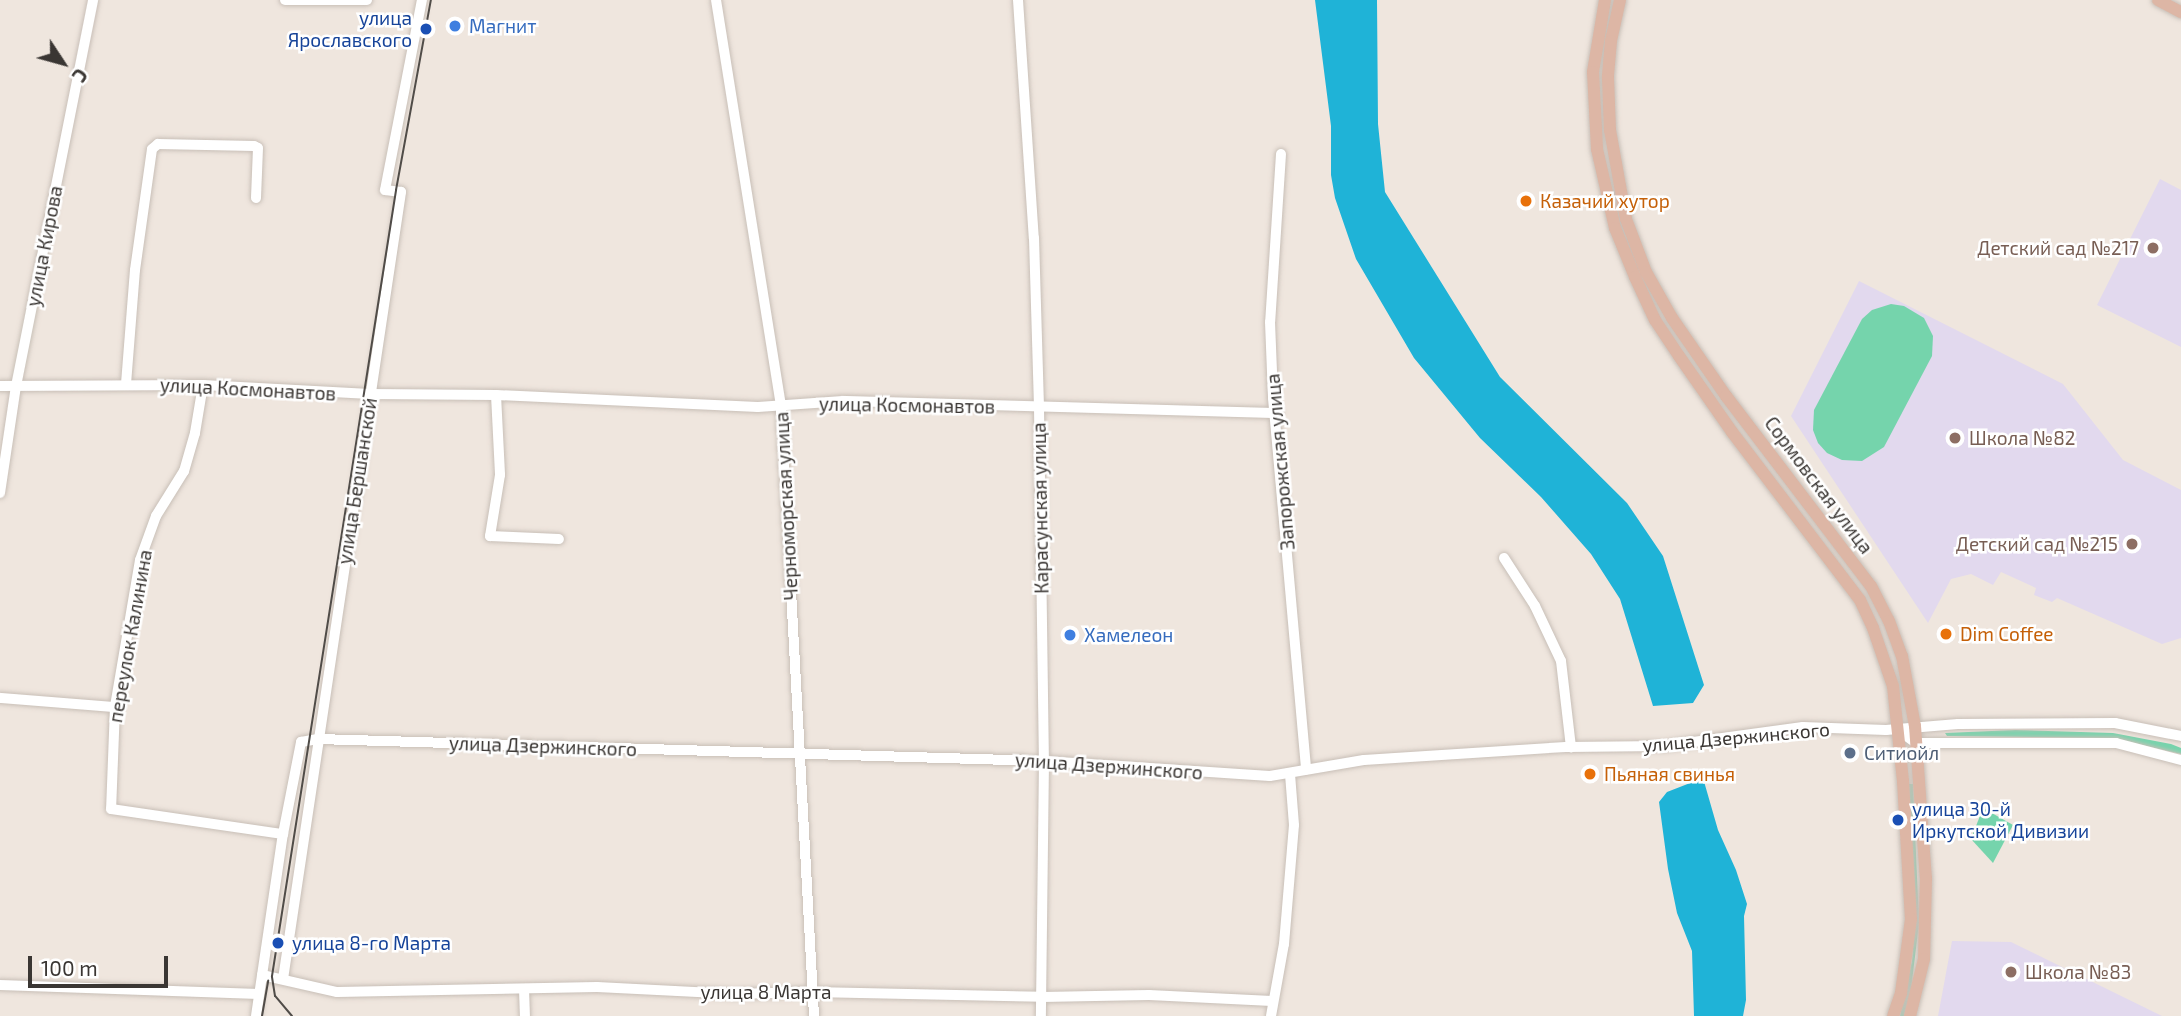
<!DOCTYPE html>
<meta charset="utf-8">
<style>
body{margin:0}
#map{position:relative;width:2181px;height:1016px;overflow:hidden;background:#efe6de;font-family:"Exo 2",sans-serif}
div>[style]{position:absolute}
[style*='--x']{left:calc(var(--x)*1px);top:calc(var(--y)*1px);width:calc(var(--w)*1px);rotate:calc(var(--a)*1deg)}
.education>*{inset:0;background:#e2d9ee}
.green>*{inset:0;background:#75d4ac}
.water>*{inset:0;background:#1fb3d7}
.roads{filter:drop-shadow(0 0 2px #c8bfb7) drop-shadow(0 0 2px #c8bfb7)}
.minor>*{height:10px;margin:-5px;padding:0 5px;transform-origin:5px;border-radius:5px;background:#fff}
.major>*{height:12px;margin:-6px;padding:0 6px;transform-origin:6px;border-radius:6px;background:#ddb6a5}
.tram>*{height:2px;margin:-1px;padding:0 1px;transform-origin:1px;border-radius:1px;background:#504c48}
.dots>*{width:19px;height:19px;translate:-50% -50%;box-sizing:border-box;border:4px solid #fff;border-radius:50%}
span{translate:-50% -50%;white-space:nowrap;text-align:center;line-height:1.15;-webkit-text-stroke:5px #fff;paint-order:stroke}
.transit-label{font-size:19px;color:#164399}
.right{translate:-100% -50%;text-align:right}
.left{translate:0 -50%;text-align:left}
.shop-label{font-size:19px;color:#366cbe}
.food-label{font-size:19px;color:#c56008}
.street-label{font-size:19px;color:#3a3633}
.education-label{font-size:19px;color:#785e54}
.service-label{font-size:19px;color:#4e5e75}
.north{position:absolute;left:28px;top:28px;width:70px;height:70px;-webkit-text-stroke:5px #fff;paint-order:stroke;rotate:126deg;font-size:19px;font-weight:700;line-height:28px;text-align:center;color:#3a3633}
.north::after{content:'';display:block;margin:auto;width:24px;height:32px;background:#3a3633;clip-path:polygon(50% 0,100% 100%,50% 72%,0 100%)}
.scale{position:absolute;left:28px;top:956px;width:140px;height:32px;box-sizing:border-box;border:4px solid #3a3633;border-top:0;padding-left:9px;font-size:21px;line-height:24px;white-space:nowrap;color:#3a3633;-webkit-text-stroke:5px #fff;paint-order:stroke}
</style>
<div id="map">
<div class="education">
<i style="clip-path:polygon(2160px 179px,2181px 190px,2181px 347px,2097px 305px)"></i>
<i style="clip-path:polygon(1859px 281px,2063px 384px,2123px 460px,2181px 490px,2181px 638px,2162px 644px,2057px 598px,2052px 602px,2034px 595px,2036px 588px,2001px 572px,1993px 585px,1971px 574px,1951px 579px,1928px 623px,1791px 416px)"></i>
<i style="clip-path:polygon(1952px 941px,2011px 942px,2162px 1016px,1938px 1016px)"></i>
</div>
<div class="green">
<i style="clip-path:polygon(1891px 304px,1904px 306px,1924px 318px,1933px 336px,1932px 356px,1884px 447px,1862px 461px,1842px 460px,1827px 453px,1818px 443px,1813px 430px,1814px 410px,1862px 319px,1872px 310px)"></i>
<i style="clip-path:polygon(2015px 730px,2113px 733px,2171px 744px,2181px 748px,2181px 754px,2111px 738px,1947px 736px,1945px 733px)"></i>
<i style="clip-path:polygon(1909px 784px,1913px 784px,1919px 923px,1911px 990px,1904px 1016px,1900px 1016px,1912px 961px,1915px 922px)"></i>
<i style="clip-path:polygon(1983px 808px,2013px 825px,1993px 863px,1971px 839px)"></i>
</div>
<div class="water">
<i style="clip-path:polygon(1315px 0,1377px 0,1378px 124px,1385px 192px,1500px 377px,1627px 503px,1663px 556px,1704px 685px,1693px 703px,1653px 706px,1620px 599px,1591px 554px,1541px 497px,1480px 438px,1414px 358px,1356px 259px,1335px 198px,1331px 175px,1331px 126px)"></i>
<i style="clip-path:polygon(1703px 778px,1718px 830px,1736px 870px,1747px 904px,1744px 916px,1746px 1000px,1743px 1016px,1694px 1016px,1692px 951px,1677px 913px,1668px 869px,1659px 802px,1667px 792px)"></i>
</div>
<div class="roads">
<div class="minor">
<i style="--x:285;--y:0;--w:82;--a:0"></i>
<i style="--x:716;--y:0;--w:410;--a:80.9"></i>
<i style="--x:781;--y:405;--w:612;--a:86.91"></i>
<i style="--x:1018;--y:0;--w:239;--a:86.2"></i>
<i style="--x:1034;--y:238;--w:170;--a:88.3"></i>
<i style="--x:1039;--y:408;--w:353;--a:89.2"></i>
<i style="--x:1044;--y:761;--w:255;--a:90.7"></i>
<i style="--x:1281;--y:154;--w:168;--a:93.7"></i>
<i style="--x:1270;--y:322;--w:76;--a:87.7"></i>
<i style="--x:1273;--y:398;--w:373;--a:84.9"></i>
<i style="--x:126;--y:384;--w:114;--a:-85.5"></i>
<i style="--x:135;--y:270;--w:122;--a:-82"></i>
<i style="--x:152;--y:149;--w:8;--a:-40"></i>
<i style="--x:158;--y:144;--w:96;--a:1.2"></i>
<i style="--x:254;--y:146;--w:4;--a:27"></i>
<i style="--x:258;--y:148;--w:50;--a:92.3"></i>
<i style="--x:203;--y:385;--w:49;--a:99.5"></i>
<i style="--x:195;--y:433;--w:40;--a:106"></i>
<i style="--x:184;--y:471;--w:53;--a:121.9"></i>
<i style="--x:156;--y:516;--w:47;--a:110"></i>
<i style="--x:140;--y:560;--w:149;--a:99.7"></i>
<i style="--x:115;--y:707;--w:102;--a:92.2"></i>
<i style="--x:111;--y:809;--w:174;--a:8.3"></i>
<i style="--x:0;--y:386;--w:203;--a:-0.3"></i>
<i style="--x:203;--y:385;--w:167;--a:3.1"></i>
<i style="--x:370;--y:394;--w:126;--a:0.5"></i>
<i style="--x:496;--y:395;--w:262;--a:2.6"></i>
<i style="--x:758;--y:407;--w:85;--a:-4"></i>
<i style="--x:843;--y:401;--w:434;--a:1.6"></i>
<i style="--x:496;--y:395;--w:80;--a:87.1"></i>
<i style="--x:500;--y:475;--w:62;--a:99.3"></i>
<i style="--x:490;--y:536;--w:69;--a:2.5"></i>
<i style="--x:0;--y:493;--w:108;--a:-81.5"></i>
<i style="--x:16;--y:386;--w:394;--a:-78.7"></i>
<i style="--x:1504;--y:558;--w:57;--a:57.1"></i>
<i style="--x:1535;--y:606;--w:61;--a:64.7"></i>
<i style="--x:1561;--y:661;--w:87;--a:83.4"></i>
<i style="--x:0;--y:698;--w:115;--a:4.5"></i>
<i style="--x:1898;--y:730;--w:22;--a:36"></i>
<i style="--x:1916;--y:743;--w:200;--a:0"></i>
<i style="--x:2116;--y:743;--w:67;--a:14.7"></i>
<i style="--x:262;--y:975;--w:77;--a:12.8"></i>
<i style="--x:337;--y:992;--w:260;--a:-1.1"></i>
<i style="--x:597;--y:987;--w:136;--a:2.9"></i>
<i style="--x:733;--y:994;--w:79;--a:-1.5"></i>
<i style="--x:812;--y:992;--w:230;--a:1.2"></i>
<i style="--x:1042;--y:997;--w:107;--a:-1.1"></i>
<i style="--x:1149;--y:995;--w:123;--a:2.8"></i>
<i style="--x:283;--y:979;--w:796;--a:-81.47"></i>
<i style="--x:401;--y:192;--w:16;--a:-173"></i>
<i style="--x:385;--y:190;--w:194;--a:-79"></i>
<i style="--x:0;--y:985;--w:259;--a:2"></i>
<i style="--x:524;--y:989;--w:27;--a:88"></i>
<i style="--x:256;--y:1016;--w:184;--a:-81.6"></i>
<i style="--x:283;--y:834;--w:94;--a:-78.9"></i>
<i style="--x:301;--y:742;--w:17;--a:-10"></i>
<i style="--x:318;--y:739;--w:726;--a:1.74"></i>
<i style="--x:1044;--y:761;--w:226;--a:3.8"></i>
<i style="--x:1270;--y:776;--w:95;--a:-9.7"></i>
<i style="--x:1364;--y:760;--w:202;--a:-3.7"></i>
<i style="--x:1566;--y:747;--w:98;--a:-0.6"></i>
<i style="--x:1664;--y:746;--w:140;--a:-7.8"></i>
<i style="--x:1803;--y:727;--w:83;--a:2.1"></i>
<i style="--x:1886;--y:730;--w:72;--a:-4.8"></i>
<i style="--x:1958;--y:724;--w:157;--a:-0.4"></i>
<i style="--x:2115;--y:723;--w:67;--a:11.1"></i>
<i style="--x:1271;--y:1016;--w:73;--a:-79.8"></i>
<i style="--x:1284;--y:944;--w:119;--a:-85.2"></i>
<i style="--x:1294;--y:825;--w:51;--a:-94.5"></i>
</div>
<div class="major">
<i style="--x:1605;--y:0;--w:73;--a:99.5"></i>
<i style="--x:1593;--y:72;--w:77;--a:87"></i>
<i style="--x:1597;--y:149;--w:81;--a:77.2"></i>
<i style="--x:1615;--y:228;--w:53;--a:67.8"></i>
<i style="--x:1635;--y:277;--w:47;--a:65.1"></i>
<i style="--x:1655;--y:320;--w:43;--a:56.3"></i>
<i style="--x:1679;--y:356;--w:93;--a:55.1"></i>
<i style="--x:1732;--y:432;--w:211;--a:52.7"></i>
<i style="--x:1860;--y:600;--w:31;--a:65"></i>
<i style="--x:1873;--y:628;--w:61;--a:71"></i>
<i style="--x:1893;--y:686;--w:96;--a:84"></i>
<i style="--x:1903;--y:781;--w:138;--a:86.7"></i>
<i style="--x:1911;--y:919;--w:75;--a:97.7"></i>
<i style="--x:1901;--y:993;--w:24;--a:109"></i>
<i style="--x:1620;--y:0;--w:42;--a:102.4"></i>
<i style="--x:1611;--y:41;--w:37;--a:95"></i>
<i style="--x:1608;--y:78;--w:52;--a:87.8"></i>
<i style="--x:1610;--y:130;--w:90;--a:79.8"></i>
<i style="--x:1626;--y:219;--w:57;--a:69.3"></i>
<i style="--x:1646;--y:272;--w:53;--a:60.5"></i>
<i style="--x:1672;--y:318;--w:95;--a:55.3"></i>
<i style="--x:1726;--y:396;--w:239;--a:52.7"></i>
<i style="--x:1871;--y:586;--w:39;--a:63"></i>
<i style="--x:1889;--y:621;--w:37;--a:70"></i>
<i style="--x:1902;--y:656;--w:71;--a:79.5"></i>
<i style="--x:1915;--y:726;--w:152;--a:85.9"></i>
<i style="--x:1926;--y:878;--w:81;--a:91.4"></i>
<i style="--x:1924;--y:959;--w:59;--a:103.8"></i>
<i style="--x:2158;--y:0;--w:26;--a:28"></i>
</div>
</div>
<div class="tram">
<i style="--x:262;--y:1016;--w:36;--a:-80"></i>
<i style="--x:292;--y:1016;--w:26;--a:-130"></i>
<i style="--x:275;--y:996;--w:20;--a:-99"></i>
<i style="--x:272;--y:976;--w:796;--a:-81.03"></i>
<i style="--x:396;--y:190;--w:193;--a:-79.6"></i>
</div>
<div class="dots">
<i style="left:455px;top:26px;background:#3f7fe0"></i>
<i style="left:426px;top:29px;background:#1a4fb4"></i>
<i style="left:1526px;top:201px;background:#e8710a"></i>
<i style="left:2153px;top:248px;background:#8d6e63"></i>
<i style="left:1955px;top:438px;background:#8d6e63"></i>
<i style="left:2132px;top:544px;background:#8d6e63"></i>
<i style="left:1946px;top:634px;background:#e8710a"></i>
<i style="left:1070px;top:635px;background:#3f7fe0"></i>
<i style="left:1850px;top:753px;background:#5c6f8a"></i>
<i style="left:1590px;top:774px;background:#e8710a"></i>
<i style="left:1898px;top:820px;background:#1a4fb4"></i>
<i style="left:278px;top:943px;background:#1a4fb4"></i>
<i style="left:2011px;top:972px;background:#8d6e63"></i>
</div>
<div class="transit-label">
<span class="right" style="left:412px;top:29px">улица<br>Ярославского</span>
<span class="left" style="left:1912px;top:820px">улица 30-й<br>Иркутской Дивизии</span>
<span class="left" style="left:292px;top:943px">улица 8-го Марта</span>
</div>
<div class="shop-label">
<span class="left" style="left:469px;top:26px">Магнит</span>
<span class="left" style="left:1084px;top:635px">Хамелеон</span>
</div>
<div class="food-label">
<span class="left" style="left:1540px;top:201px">Казачий хутор</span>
<span class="left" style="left:1960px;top:634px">Dim Coffee</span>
<span class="left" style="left:1604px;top:774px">Пьяная свинья</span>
</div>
<div class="street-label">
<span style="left:44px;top:246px;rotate:-79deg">улица Кирова</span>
<span style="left:248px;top:389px;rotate:3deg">улица Космонавтов</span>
<span style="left:907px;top:405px;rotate:1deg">улица Космонавтов</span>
<span style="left:1280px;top:462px;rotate:-95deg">Запорожская улица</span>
<span style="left:357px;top:481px;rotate:-81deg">улица Бершанской</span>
<span style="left:1819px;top:485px;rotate:53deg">Сормовская улица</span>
<span style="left:786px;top:506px;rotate:-93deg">Черноморская улица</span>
<span style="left:1040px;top:508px;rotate:-91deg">Карасунская улица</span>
<span style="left:130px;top:636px;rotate:-80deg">переулок Калинина</span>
<span style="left:1736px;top:737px;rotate:-5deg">улица Дзержинского</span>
<span style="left:543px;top:746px;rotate:2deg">улица Дзержинского</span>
<span style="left:1109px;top:766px;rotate:4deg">улица Дзержинского</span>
<span style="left:766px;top:992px">улица 8 Марта</span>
</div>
<div class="education-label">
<span class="right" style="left:2139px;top:248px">Детский сад №217</span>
<span class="left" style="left:1969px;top:438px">Школа №82</span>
<span class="right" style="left:2118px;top:544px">Детский сад №215</span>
<span class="left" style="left:2025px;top:972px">Школа №83</span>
</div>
<div class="service-label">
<span class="left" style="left:1864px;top:753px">Ситиойл</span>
</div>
<div class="north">С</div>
<div class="scale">100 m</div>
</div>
